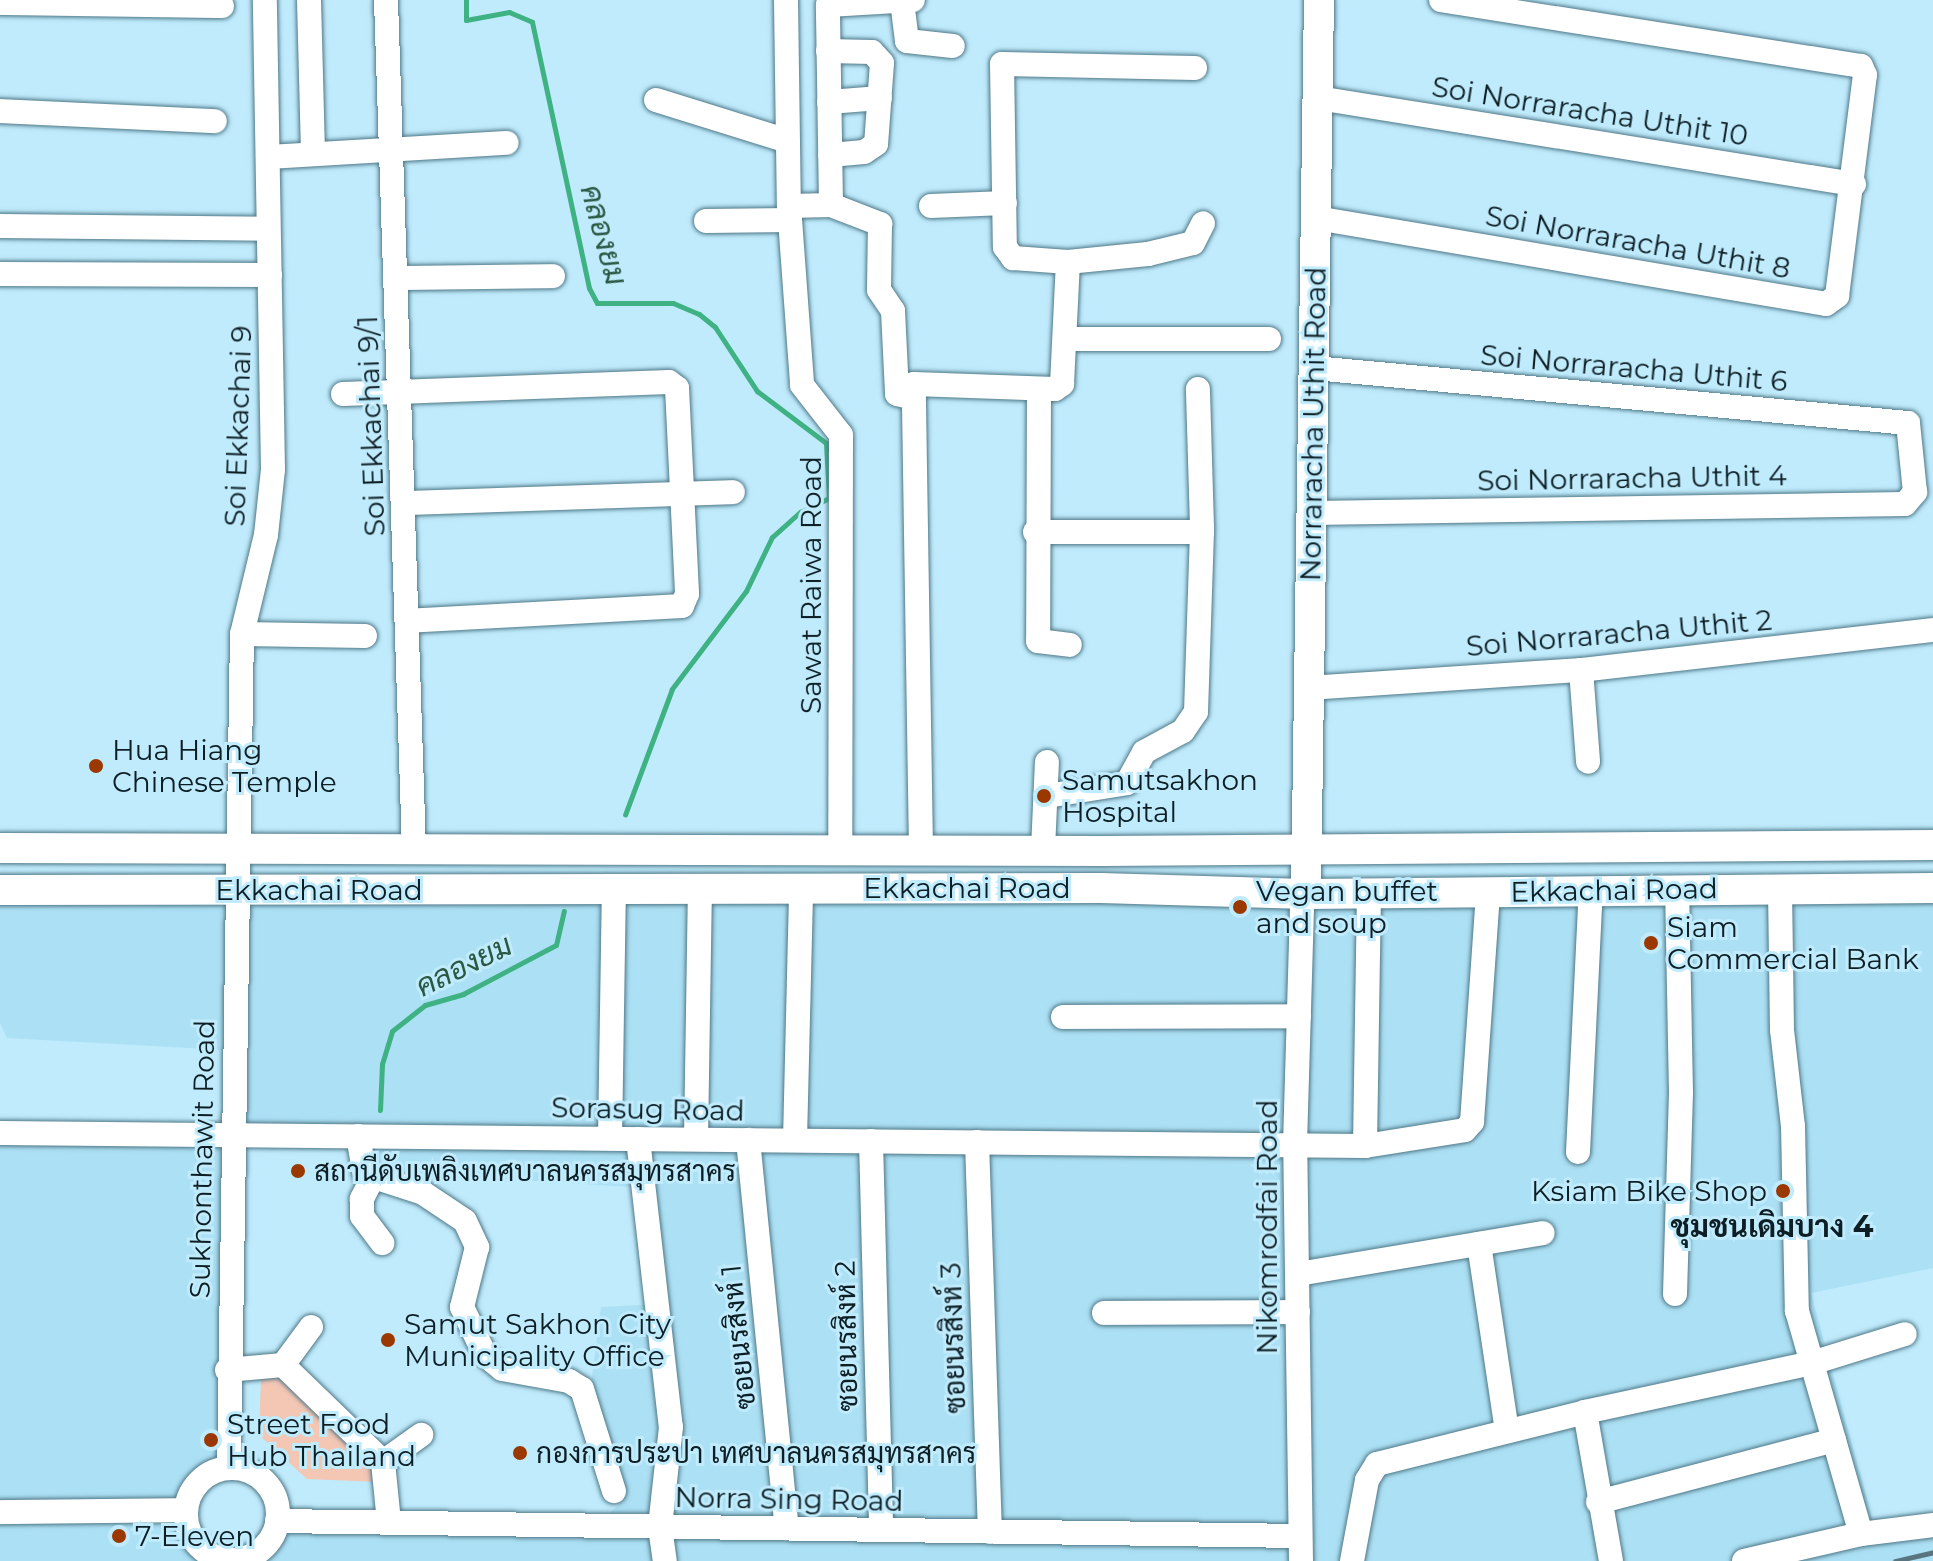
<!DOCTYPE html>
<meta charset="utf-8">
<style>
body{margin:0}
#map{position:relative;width:1933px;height:1561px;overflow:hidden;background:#bfebfc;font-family:Montserrat,Sarabun,sans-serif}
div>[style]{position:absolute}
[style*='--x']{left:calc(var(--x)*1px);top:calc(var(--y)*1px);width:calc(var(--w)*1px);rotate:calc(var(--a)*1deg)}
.built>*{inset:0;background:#ace0f4}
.green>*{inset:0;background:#f4c6b4}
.stream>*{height:5px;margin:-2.5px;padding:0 2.5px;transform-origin:2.5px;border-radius:2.5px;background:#3eb283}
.roads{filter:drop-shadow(0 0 2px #4f7887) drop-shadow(0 0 2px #4f7887)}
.minor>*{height:24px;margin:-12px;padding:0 12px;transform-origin:12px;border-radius:12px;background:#fff}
.minor>.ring{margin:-12px;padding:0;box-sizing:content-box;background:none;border:24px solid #fff;border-radius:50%}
.major>*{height:30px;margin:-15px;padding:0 15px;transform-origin:15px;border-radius:15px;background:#fff}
.rail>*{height:5px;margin:-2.5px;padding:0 2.5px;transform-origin:2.5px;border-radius:2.5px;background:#587580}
.dots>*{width:22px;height:22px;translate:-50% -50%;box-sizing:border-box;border:4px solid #bfebfc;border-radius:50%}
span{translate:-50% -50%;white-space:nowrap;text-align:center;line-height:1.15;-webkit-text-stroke:6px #bfebfc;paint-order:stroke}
.street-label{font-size:28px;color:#0d1e24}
.poi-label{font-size:28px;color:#0d1e24}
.left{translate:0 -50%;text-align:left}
.right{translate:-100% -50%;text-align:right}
.water-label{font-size:30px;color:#2a5843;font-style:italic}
.neighbourhood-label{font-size:30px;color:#0d1e24;font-weight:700}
</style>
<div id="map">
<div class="built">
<i style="clip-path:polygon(evenodd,1933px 888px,1933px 1268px,1811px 1293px,1879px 1543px,1933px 1531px,1933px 1561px,0 1561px,0 1133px,232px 1135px,225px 1050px,7px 1038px,0 1023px,0 891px,1933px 888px,233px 1135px,358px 1136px,363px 1170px,647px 1188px,660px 1304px,601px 1307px,589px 1400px,621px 1502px,596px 1527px,274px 1531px,253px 1555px,232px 1560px,199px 1546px,186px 1510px,193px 1488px,218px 1470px,233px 1135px)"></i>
</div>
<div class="green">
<i style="clip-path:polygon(291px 1376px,380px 1462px,379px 1482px,307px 1479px,259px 1435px,261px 1377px)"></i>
</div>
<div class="stream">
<i style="--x:466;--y:0;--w:20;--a:90"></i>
<i style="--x:466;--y:20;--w:44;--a:-10.5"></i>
<i style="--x:509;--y:12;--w:25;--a:23"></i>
<i style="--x:532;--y:22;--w:272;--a:77.9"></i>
<i style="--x:589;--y:288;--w:17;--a:62"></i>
<i style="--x:597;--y:303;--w:76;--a:0"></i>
<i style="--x:673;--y:303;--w:28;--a:23"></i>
<i style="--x:699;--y:314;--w:21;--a:39"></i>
<i style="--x:715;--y:327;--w:77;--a:56.7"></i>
<i style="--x:757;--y:391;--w:86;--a:37"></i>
<i style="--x:826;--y:443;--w:55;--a:86.9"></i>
<i style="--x:829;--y:498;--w:32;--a:154"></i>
<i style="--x:800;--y:512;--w:38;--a:138"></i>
<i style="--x:772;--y:537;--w:60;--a:115.7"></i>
<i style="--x:746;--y:591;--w:123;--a:127.1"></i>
<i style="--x:672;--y:689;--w:134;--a:110.5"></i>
<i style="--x:380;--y:1110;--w:46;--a:-87.5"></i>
<i style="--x:382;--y:1064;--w:34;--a:-73"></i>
<i style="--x:392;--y:1031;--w:42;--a:-38.2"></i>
<i style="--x:425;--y:1005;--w:40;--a:-16"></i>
<i style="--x:463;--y:994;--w:105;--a:-27.8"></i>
<i style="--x:556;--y:945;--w:35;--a:-77"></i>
</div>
<div class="roads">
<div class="minor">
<i style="--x:309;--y:0;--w:154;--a:88.5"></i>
<i style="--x:386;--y:0;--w:849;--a:88.11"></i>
<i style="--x:786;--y:0;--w:206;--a:89.2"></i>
<i style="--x:789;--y:206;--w:179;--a:85.8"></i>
<i style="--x:802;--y:385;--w:63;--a:52"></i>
<i style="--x:841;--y:435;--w:413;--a:90.1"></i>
<i style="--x:902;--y:1;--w:40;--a:82.9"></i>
<i style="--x:907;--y:41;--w:46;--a:6.2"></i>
<i style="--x:0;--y:3;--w:222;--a:0.8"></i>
<i style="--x:828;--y:51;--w:44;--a:1.3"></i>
<i style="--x:872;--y:52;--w:15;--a:48"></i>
<i style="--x:882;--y:63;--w:81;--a:94.2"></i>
<i style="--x:876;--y:144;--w:14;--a:146"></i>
<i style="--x:864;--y:152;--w:34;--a:175"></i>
<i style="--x:1195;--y:68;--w:193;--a:-178.8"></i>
<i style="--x:1002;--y:64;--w:183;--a:89.1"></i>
<i style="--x:1005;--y:247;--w:14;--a:54"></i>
<i style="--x:1013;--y:258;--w:55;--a:4.2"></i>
<i style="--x:1068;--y:262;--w:80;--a:-5.7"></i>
<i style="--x:1148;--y:254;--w:46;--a:-13.7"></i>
<i style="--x:1193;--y:243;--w:22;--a:-63"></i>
<i style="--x:1318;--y:98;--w:543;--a:9.12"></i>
<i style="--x:656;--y:100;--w:138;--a:17.3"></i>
<i style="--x:829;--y:102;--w:51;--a:-4.5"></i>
<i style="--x:0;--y:111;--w:215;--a:2.7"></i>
<i style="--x:268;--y:157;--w:239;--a:-3.4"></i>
<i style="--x:831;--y:205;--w:53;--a:21.2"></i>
<i style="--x:880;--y:224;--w:66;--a:90.9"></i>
<i style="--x:879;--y:290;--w:25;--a:56"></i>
<i style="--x:893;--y:311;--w:83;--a:87.2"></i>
<i style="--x:897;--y:394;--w:17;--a:13"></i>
<i style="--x:789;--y:206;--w:42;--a:-1.4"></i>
<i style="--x:831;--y:205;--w:200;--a:-90.9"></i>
<i style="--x:828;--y:5;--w:85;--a:-3.4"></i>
<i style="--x:931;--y:206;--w:74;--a:-2.3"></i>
<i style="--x:1316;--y:218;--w:517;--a:9.57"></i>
<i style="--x:1826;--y:304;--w:14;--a:-36"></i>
<i style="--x:1837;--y:296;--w:223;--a:-82.8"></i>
<i style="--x:1865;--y:75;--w:10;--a:-114"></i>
<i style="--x:1861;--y:66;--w:425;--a:-171.1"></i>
<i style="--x:706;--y:221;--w:84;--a:-0.7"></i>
<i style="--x:0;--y:226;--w:268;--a:0.6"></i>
<i style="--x:0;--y:274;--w:270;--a:0.2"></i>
<i style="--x:395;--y:278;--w:158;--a:-0.7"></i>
<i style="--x:1065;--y:339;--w:204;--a:0"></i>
<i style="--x:1039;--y:389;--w:252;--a:90.2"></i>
<i style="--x:1038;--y:641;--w:32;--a:7"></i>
<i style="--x:343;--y:394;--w:326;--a:-2.1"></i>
<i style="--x:669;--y:382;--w:10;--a:37"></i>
<i style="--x:677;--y:388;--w:206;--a:87.2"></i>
<i style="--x:687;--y:594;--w:13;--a:113"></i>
<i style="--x:682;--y:606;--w:273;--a:176.9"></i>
<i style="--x:405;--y:503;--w:328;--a:-1.9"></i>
<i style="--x:1312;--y:513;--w:593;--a:-0.87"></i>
<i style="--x:1905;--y:504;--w:16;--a:-50"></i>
<i style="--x:1915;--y:492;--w:69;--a:-95.8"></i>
<i style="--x:1908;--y:423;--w:597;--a:-174.71"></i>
<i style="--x:1035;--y:532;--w:167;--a:0"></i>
<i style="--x:242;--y:634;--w:123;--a:0.9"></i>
<i style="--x:1581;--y:670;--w:92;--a:85.6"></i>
<i style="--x:1309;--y:688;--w:273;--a:-3.8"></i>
<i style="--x:1581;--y:670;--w:354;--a:-6.5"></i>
<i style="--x:1047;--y:796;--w:81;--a:-9.2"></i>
<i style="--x:1127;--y:783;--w:35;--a:-61"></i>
<i style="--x:1144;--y:752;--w:44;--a:-28.3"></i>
<i style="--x:1183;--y:731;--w:23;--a:-56"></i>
<i style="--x:1196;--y:712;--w:185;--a:-88.1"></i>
<i style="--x:1202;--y:527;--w:138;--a:-91.7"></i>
<i style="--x:1043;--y:849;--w:87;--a:-87.4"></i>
<i style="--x:921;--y:850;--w:466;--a:-90.9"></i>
<i style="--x:914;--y:384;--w:141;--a:2"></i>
<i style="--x:1055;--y:389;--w:9;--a:-36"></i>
<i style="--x:1062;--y:384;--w:122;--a:-87.2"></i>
<i style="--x:1780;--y:888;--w:142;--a:89.2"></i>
<i style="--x:1782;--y:1030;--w:97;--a:83.5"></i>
<i style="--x:1793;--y:1126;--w:185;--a:88.8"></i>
<i style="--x:1797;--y:1311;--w:232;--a:74"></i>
<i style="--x:1861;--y:1534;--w:73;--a:-7.1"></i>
<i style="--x:1063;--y:1017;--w:236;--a:-0.2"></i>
<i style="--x:0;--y:1133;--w:1365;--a:0.55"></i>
<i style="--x:1365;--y:1146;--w:101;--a:-9.1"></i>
<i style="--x:1465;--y:1130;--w:11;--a:-49"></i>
<i style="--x:1472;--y:1122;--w:232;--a:-86"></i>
<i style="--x:358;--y:1136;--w:39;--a:80"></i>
<i style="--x:365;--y:1174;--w:61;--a:18.1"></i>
<i style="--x:423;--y:1193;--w:50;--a:33.7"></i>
<i style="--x:465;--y:1221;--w:29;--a:65"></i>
<i style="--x:477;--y:1247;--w:62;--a:104"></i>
<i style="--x:462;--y:1307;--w:53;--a:64.4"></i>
<i style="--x:485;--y:1355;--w:22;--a:39"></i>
<i style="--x:502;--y:1369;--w:68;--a:10.2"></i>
<i style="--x:569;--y:1381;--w:15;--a:32"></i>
<i style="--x:582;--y:1389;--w:107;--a:72.6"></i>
<i style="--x:610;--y:1138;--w:247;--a:-89.1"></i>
<i style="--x:638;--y:1139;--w:290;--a:83.5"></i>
<i style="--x:671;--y:1427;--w:101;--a:96.3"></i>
<i style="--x:660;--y:1527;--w:34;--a:82"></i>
<i style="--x:696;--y:1139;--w:248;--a:-89.1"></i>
<i style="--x:748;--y:1140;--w:390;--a:84.3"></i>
<i style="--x:795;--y:1140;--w:249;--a:-88.6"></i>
<i style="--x:871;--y:1141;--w:389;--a:88.5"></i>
<i style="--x:977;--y:1142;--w:390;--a:88.1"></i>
<i style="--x:1365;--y:1146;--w:253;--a:-89.1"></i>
<i style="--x:1578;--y:1152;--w:262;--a:-87.2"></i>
<i style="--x:373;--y:1177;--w:25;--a:117"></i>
<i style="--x:362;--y:1199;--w:17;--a:90"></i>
<i style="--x:362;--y:1216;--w:34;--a:53"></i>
<i style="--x:1479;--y:1244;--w:189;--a:81.5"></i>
<i style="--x:1298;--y:1274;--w:248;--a:-9.5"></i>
<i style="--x:1675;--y:1294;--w:201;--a:-88.3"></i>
<i style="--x:1681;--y:1093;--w:204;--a:-91.1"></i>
<i style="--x:1104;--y:1313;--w:194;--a:-0.3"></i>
<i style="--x:311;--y:1327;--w:47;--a:126.4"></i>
<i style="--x:283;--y:1365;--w:139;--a:44.1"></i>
<i style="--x:383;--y:1462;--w:47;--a:-35.4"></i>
<i style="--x:227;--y:1370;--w:56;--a:-5.1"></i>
<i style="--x:1585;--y:1412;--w:151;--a:80.1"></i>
<i style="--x:383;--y:1462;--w:60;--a:84.3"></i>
<i style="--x:229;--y:1468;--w:834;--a:-89.11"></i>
<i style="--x:242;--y:634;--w:102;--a:-76.4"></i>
<i style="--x:266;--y:535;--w:66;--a:-83.9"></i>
<i style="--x:273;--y:469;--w:469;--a:-91"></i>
<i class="ring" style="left:186px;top:1468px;width:68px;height:68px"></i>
<i style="--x:1598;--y:1502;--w:244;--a:-14.7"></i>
<i style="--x:0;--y:1512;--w:186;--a:-0.6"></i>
<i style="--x:277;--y:1521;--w:1023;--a:0.84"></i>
<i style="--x:1301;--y:1561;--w:417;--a:-90.8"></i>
<i style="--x:1295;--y:1144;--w:237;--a:-88.3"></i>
<i style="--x:1302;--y:907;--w:14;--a:-73"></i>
<i style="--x:1352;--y:1561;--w:82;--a:-79.5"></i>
<i style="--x:1367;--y:1480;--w:19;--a:-58"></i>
<i style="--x:1377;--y:1464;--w:214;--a:-14"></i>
<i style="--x:1585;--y:1412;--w:232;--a:-12.2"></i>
<i style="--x:1812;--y:1363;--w:97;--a:-17.3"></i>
<i style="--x:1744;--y:1561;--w:120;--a:-13"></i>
</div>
<div class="major">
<i style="--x:0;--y:848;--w:1103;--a:0.16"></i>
<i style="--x:1103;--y:851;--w:830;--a:-0.41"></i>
<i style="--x:0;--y:890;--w:1101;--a:-0.1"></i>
<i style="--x:1101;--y:888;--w:205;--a:1.7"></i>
<i style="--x:1306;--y:894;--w:627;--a:-0.55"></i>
<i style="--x:1306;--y:894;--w:894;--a:-89.17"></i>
</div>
</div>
<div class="rail">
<i style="--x:1895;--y:1561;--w:39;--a:-13"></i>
</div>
<div class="dots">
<i style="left:96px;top:766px;background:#9b3800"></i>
<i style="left:1044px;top:796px;background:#9b3800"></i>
<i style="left:1240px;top:907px;background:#9b3800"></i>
<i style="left:1651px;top:943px;background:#9b3800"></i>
<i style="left:298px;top:1171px;background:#9b3800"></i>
<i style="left:1783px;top:1191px;background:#9b3800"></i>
<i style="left:388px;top:1340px;background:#9b3800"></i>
<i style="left:211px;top:1440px;background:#9b3800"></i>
<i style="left:520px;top:1453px;background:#9b3800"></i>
<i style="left:119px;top:1536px;background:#9b3800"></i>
</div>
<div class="street-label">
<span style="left:1590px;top:111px;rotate:9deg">Soi Norraracha Uthit 10</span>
<span style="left:1638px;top:242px;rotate:10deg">Soi Norraracha Uthit 8</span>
<span style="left:1634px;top:368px;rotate:5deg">Soi Norraracha Uthit 6</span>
<span style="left:1313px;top:424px;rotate:-89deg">Norraracha Uthit Road</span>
<span style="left:238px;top:426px;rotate:-88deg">Soi Ekkachai 9</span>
<span style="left:371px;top:426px;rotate:-92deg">Soi Ekkachai 9/1</span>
<span style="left:1632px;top:478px;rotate:-1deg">Soi Norraracha Uthit 4</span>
<span style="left:811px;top:585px;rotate:-90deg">Sawat Raiwa Road</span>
<span style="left:1619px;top:633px;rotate:-5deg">Soi Norraracha Uthit 2</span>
<span style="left:967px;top:888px">Ekkachai Road</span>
<span style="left:319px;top:890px">Ekkachai Road</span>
<span style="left:1614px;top:890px;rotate:-1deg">Ekkachai Road</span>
<span style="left:648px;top:1109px;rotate:1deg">Sorasug Road</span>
<span style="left:202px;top:1159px;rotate:-89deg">Sukhonthawit Road</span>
<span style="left:1267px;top:1227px;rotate:-90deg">Nikomrodfai Road</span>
<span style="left:846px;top:1336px;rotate:-91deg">ซอยนรสิงห์ 2</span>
<span style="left:738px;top:1337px;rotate:-96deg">ซอยนรสิงห์ 1</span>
<span style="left:953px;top:1338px;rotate:-92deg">ซอยนรสิงห์ 3</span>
<span style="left:789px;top:1499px;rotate:1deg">Norra Sing Road</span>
</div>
<div class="poi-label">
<span class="left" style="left:112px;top:766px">Hua Hiang<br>Chinese Temple</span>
<span class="left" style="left:1062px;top:796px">Samutsakhon<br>Hospital</span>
<span class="left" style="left:1256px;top:907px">Vegan buffet<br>and soup</span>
<span class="left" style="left:1667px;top:943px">Siam<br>Commercial Bank</span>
<span class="left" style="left:314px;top:1171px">สถานีดับเพลิงเทศบาลนครสมุทรสาคร</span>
<span class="right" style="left:1767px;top:1191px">Ksiam Bike Shop</span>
<span class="left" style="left:404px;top:1340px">Samut Sakhon City<br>Municipality Office</span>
<span class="left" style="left:227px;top:1440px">Street Food<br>Hub Thailand</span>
<span class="left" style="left:536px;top:1453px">กองการประปา เทศบาลนครสมุทรสาคร</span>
<span class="left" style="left:135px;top:1536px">7-Eleven</span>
</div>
<div class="water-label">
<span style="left:603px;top:235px;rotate:75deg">คลองยม</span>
<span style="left:464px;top:966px;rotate:-26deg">คลองยม</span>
</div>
<div class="neighbourhood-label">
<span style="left:1772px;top:1227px">ชุมชนเดิมบาง 4</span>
</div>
</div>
